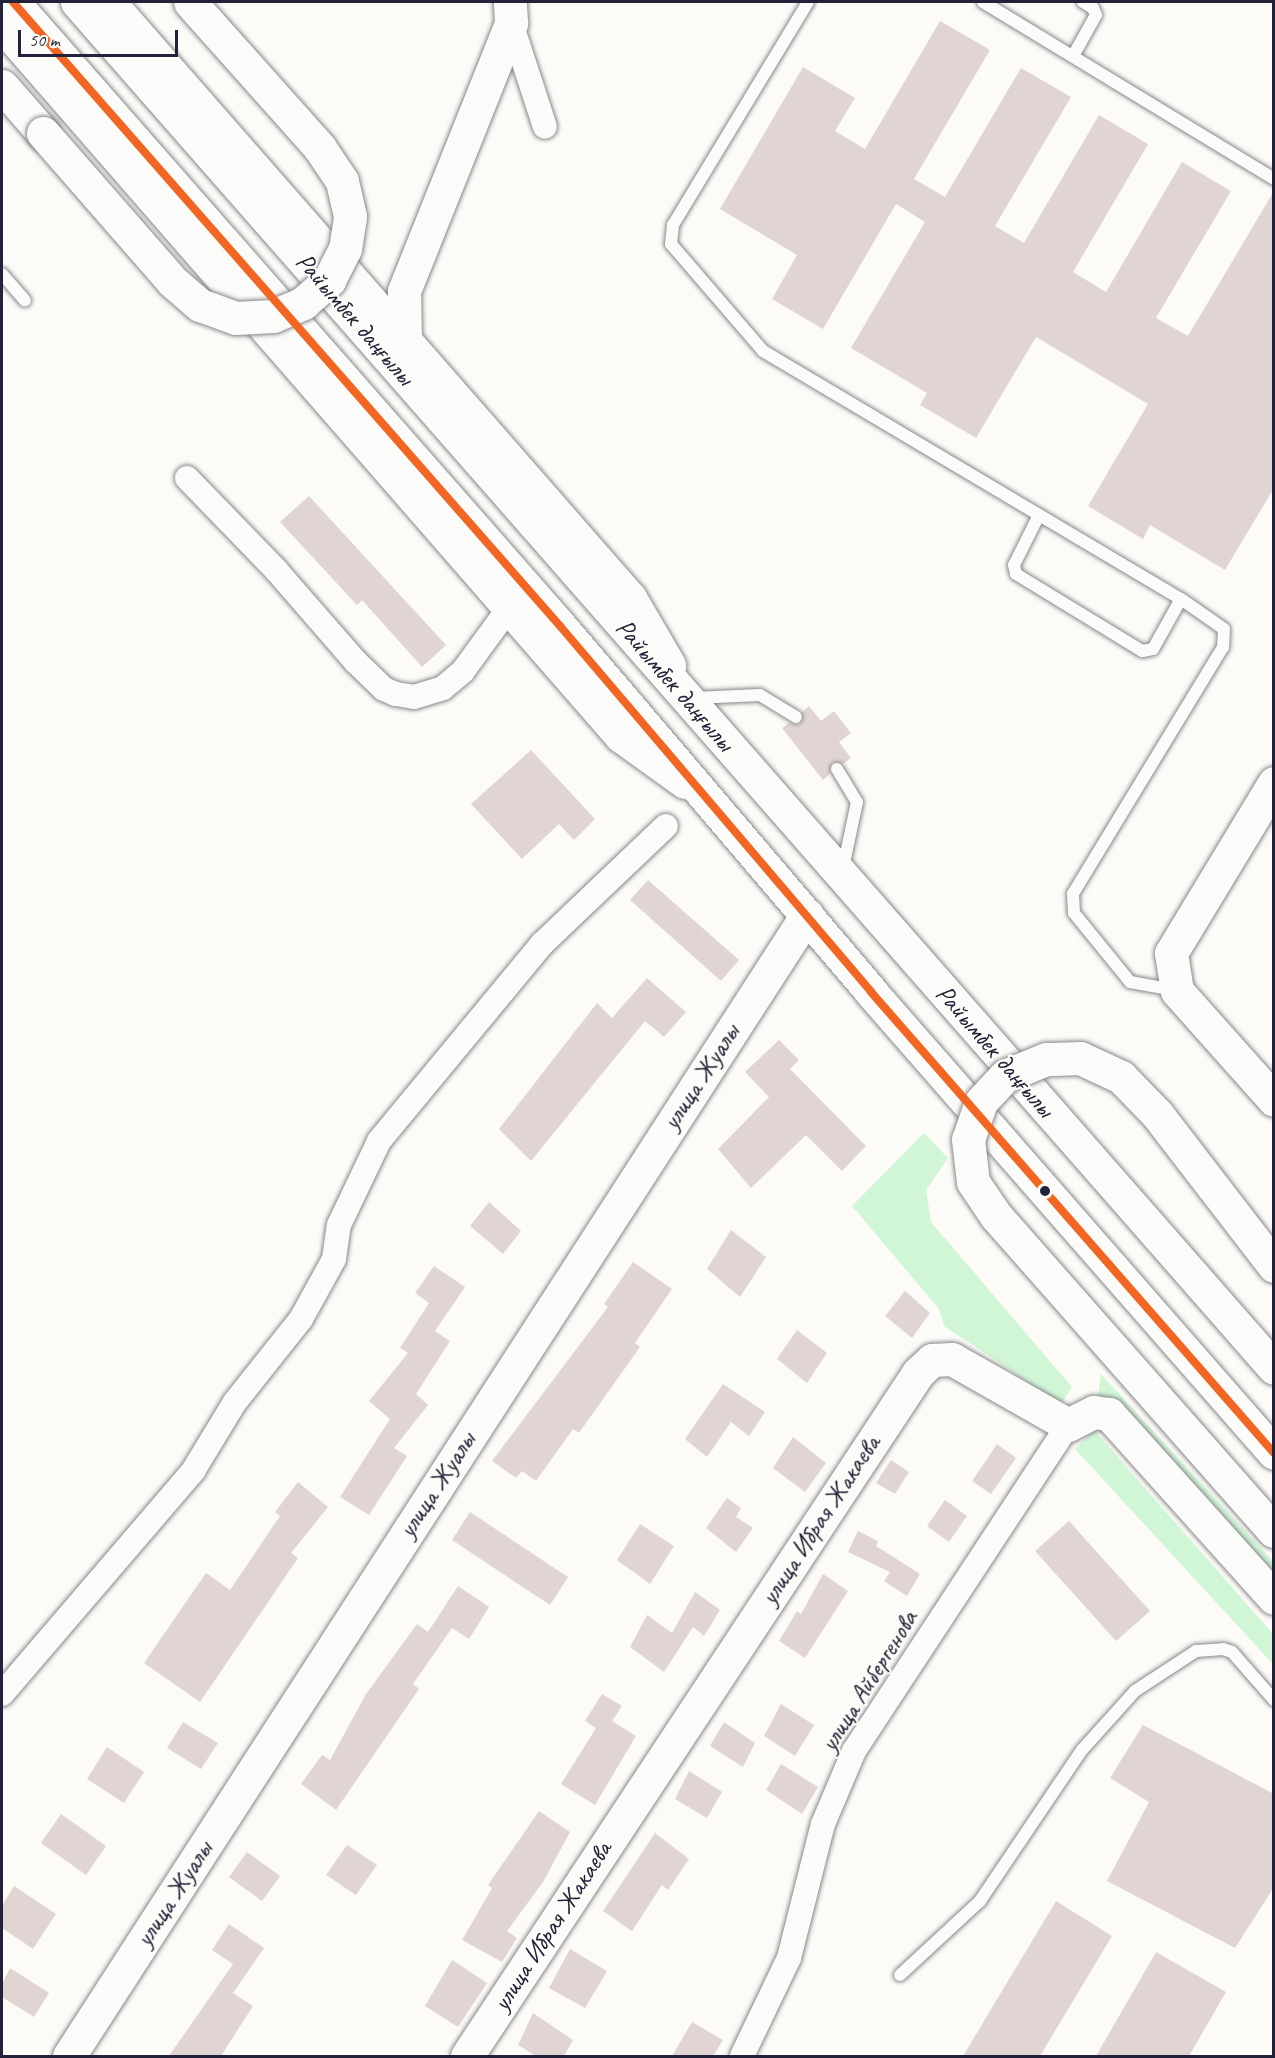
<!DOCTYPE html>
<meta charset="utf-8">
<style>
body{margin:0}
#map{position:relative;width:1275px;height:2058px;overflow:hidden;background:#fcfbf8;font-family:Caveat,sans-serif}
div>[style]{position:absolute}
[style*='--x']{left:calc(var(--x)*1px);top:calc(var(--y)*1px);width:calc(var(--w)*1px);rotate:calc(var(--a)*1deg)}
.green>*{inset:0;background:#d1f6d6}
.building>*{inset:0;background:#e0d5d2}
.roads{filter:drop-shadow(0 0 2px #88888c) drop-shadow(0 0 2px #88888c)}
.lane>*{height:12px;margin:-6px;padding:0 6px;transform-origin:6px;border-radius:6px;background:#fbfbf9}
.street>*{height:24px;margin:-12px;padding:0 12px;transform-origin:12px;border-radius:12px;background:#fbfbf9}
.secondary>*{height:33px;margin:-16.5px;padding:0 16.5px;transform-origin:16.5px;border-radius:16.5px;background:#fbfbf9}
.highway>*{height:33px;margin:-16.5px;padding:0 16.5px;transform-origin:16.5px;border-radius:16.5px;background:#fbfbf9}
.bridges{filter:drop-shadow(0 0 2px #88888c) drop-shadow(0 0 2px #88888c)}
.secondary-bridge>*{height:33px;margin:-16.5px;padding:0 16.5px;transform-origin:16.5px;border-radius:16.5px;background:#fbfbf9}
.highway-bridge>*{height:33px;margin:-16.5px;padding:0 16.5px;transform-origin:16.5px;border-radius:16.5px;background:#fbfbf9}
.bus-1>*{height:8px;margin:-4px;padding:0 4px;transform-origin:4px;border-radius:4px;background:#f26522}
.dots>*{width:16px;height:16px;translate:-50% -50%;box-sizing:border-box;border:3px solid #fdfcf7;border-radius:50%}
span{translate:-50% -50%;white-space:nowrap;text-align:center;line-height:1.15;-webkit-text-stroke:4.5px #fdfcf7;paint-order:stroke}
.street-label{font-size:26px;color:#22223b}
.frame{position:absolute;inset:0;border:3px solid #22223b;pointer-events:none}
.scale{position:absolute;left:18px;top:30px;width:160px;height:27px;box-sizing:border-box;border:3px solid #22223b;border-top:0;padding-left:8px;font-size:18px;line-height:21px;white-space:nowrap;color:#22223b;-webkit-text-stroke:4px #fdfcf7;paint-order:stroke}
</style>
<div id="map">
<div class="green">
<i style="clip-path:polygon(924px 1133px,948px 1158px,926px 1190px,931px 1222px,1072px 1387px,1061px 1404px,944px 1326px,939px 1309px,852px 1206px)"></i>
<i style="clip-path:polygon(1101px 1374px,1273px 1561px,1273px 1572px,1120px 1404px,1098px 1396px)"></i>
<i style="clip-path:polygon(1094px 1430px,1273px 1634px,1273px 1664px,1075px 1449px)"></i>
</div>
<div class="building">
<i style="clip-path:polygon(940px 21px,990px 50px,914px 179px,945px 197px,1021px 68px,1071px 97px,995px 226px,1024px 243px,1099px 115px,1148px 144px,1073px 272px,1106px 292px,1182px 162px,1231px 191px,1156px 318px,1188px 336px,1274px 191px,1274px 488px,1225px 570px,1150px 525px,1143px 539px,1088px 506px,1148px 404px,1036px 337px,976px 438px,920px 405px,927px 393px,851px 348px,925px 222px,896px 204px,823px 329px,772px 299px,797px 255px,720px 209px,803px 67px,855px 98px,835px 131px,865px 149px)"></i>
<i style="clip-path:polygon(309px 496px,446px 645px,422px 667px,362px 600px,357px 605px,280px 522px)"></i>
<i style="clip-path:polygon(809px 706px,821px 721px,834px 711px,851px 733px,839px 742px,851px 758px,843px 764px,832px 762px,830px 774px,823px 780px,782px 728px,789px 723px,800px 724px,802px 712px)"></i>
<i style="clip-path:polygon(531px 750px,595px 819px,574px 840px,559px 824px,522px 859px,471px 804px)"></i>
<i style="clip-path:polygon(648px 880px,739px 960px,721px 981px,630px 900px)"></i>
<i style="clip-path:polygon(647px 978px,686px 1012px,664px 1037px,645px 1021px,531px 1161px,499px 1129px,597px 1003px,612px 1018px)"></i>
<i style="clip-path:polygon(779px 1040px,799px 1060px,790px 1069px,866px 1146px,842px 1171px,806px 1135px,751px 1188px,718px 1149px,769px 1097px,745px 1072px)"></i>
<i style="clip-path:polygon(489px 1202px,521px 1231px,503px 1254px,470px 1226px)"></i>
<i style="clip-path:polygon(731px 1230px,766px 1257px,740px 1297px,707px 1269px)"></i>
<i style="clip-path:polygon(633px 1262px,672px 1289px,635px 1343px,640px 1347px,579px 1433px,573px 1429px,536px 1481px,522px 1471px,516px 1478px,492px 1461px,608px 1307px,604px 1304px)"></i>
<i style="clip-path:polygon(434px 1266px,465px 1287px,435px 1331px,450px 1341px,416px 1394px,428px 1405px,394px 1448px,407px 1456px,369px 1515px,340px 1497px,390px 1419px,369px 1401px,408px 1353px,400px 1348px,429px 1303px,415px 1293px)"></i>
<i style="clip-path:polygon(905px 1291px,930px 1313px,912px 1338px,885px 1316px)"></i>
<i style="clip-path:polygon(797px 1330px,827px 1353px,807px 1383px,777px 1359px)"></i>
<i style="clip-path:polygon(723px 1384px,765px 1412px,749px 1436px,731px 1422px,707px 1457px,685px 1439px)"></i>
<i style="clip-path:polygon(793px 1437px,826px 1463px,805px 1492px,773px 1468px)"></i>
<i style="clip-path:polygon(997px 1444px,1016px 1458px,991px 1494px,972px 1481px)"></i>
<i style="clip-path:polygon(891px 1460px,909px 1472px,895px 1494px,876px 1483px)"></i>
<i style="clip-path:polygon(298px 1482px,328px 1507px,291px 1553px,298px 1558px,200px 1702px,144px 1663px,206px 1573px,230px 1590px,280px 1516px,275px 1512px)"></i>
<i style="clip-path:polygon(727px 1498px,741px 1508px,736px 1517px,753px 1528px,736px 1552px,706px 1528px)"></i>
<i style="clip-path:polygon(945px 1500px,967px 1516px,949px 1542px,927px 1526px)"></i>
<i style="clip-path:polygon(470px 1512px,568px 1577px,550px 1605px,452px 1540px)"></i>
<i style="clip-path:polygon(1069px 1521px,1150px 1611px,1116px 1641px,1035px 1551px)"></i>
<i style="clip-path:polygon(640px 1524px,674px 1546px,650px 1584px,617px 1560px)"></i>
<i style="clip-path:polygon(858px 1531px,878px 1541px,876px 1546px,920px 1574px,907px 1596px,884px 1581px,890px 1572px,848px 1552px)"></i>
<i style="clip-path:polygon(823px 1574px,848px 1591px,805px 1658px,779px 1641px,797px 1611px,801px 1614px)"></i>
<i style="clip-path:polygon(458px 1586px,489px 1607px,469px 1639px,452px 1628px,413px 1684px,419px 1689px,336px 1810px,301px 1784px,322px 1755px,330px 1760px,366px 1694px,417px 1624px,428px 1632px)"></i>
<i style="clip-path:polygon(695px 1592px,720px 1610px,704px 1636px,693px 1627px,664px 1672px,630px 1647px,647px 1615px,672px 1633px)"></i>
<i style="clip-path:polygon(602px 1694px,622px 1706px,612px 1721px,636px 1736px,595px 1805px,561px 1784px,596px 1728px,585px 1721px)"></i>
<i style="clip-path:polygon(781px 1704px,814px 1725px,795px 1756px,764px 1736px)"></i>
<i style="clip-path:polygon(183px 1722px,218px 1743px,201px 1769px,167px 1748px)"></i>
<i style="clip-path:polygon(724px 1722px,755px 1743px,743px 1767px,710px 1746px)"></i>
<i style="clip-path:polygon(1143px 1725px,1274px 1794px,1274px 1887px,1235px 1948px,1107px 1881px,1149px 1802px,1110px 1778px)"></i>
<i style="clip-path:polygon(107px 1747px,144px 1772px,124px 1803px,87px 1779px)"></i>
<i style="clip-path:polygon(781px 1764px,818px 1787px,802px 1814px,766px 1790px)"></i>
<i style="clip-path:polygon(689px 1771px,722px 1792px,707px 1818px,675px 1799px)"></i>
<i style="clip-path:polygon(539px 1811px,570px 1832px,543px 1882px,507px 1931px,517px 1938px,502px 1962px,462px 1940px,492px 1888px,488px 1885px)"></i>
<i style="clip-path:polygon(61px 1814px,106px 1846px,86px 1875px,41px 1843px)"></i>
<i style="clip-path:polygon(655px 1833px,689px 1859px,668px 1890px,662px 1885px,632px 1931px,603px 1911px)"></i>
<i style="clip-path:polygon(347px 1845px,377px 1865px,356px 1895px,326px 1875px)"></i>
<i style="clip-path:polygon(247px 1852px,280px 1876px,262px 1901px,229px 1877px)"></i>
<i style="clip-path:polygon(14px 1886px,56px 1914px,33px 1949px,2px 1928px,2px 1906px)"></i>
<i style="clip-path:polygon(1056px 1901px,1112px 1936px,1040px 2056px,963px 2056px)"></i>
<i style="clip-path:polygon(229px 1924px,264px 1948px,233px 1993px,253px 2006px,221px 2056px,169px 2056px,233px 1964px,212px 1950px)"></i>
<i style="clip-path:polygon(570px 1949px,607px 1971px,585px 2008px,549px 1988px)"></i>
<i style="clip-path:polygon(1156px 1952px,1226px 1992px,1189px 2056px,1096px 2056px)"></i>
<i style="clip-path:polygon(452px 1960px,487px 1983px,458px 2027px,425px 2006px)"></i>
<i style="clip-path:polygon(10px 1968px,49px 1993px,34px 2017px,2px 1997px,2px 1984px)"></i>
<i style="clip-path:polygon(533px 2013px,573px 2040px,564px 2056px,536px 2056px,518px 2045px)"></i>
<i style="clip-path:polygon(692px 2022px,723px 2040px,713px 2056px,672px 2056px)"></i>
</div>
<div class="roads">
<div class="lane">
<i style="--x:808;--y:2;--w:261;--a:121.2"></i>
<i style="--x:673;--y:225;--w:19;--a:96"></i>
<i style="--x:671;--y:244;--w:141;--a:49.3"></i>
<i style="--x:763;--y:351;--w:486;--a:30.7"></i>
<i style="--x:1181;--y:599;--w:52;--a:34.9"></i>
<i style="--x:1224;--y:629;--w:18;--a:93"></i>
<i style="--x:1223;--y:647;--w:289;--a:121.3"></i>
<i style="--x:1073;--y:894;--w:19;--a:87"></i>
<i style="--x:1074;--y:913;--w:89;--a:50.9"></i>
<i style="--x:1130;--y:982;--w:46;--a:10.1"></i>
<i style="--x:983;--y:2;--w:341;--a:31.3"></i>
<i style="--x:1073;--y:56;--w:47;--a:-60.7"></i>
<i style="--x:1096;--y:15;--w:8;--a:-113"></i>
<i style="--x:1093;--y:8;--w:12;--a:-149"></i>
<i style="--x:2;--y:274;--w:35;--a:49"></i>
<i style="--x:1039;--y:515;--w:56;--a:116.6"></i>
<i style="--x:1014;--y:565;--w:9;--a:77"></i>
<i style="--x:1016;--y:574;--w:148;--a:31.4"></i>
<i style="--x:1142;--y:651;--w:11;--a:-10"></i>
<i style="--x:1153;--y:649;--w:57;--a:-60.8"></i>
<i style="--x:694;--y:698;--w:66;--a:-2.6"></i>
<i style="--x:760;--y:695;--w:42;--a:31.4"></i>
<i style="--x:837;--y:769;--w:39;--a:59"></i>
<i style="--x:857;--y:802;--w:67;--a:102"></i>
<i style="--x:900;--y:1975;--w:109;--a:-42.8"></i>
<i style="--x:980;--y:1901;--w:182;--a:-56"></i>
<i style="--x:1082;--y:1750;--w:79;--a:-48.1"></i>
<i style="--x:1135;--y:1691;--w:73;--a:-33.3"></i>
<i style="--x:1196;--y:1651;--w:27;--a:-4"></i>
<i style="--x:1223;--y:1649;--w:9;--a:18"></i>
<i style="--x:1232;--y:1652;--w:64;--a:48.8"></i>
</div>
<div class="street">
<i style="--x:511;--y:23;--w:109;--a:71.9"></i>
<i style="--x:187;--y:478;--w:128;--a:45.9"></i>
<i style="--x:276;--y:570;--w:121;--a:49"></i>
<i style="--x:355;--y:661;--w:40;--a:44"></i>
<i style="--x:384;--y:689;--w:13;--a:23"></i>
<i style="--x:396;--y:694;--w:18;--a:9"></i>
<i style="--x:414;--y:697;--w:30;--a:-17"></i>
<i style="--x:443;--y:688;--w:26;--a:-40"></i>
<i style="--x:463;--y:671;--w:78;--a:-53.9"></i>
<i style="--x:2;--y:1694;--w:294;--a:-49.4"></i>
<i style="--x:193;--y:1471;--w:81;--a:-58.7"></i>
<i style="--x:235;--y:1402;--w:106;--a:-51.5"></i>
<i style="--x:301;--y:1319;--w:68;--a:-61.2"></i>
<i style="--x:334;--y:1259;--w:34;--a:-82"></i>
<i style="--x:339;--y:1225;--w:93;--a:-64.5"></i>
<i style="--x:379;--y:1141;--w:256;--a:-50.4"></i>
<i style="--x:542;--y:944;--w:171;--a:-43.6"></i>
<i style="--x:742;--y:2056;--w:109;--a:-64.4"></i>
<i style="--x:789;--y:1958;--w:138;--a:-75.8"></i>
<i style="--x:823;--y:1824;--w:79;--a:-67"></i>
<i style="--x:854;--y:1751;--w:390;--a:-56.7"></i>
</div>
<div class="secondary">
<i style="--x:109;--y:2;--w:792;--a:48.84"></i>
<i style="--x:630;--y:598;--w:78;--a:59.8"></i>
<i style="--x:2;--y:25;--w:943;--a:48.96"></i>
<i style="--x:621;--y:736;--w:79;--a:35.7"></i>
<i style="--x:2;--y:86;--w:62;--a:48.9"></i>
<i style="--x:405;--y:341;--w:50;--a:-91.1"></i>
<i style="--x:404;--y:291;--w:289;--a:-68.2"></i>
<i style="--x:511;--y:23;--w:21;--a:-93"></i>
<i style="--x:1274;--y:783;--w:199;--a:121.2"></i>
<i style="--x:1171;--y:953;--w:38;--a:81"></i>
<i style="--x:1177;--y:991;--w:146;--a:48.3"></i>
<i style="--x:69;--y:2056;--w:1359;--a:-57.11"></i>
<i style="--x:467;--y:2056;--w:818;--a:-56.56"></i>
<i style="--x:918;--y:1373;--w:19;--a:-43"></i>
<i style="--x:932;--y:1360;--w:20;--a:-3"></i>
<i style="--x:952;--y:1359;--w:133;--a:29.6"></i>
<i style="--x:1068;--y:1425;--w:29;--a:-27"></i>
<i style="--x:1094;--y:1412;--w:15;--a:8"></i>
<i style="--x:1109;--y:1414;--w:247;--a:48.1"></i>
</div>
<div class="highway">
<i style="--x:13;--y:2;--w:830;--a:48.76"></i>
<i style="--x:560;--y:626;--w:480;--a:49.6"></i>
<i style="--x:871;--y:992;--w:612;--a:48.84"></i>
<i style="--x:77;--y:2;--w:1816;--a:48.77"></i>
</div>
</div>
<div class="bridges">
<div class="secondary-bridge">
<i style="--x:43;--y:133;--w:196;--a:48.9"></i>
<i style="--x:172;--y:281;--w:37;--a:41"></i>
<i style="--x:200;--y:305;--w:38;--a:20"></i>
<i style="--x:236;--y:318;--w:37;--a:-3"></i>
<i style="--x:273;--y:316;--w:33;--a:-23"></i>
<i style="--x:303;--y:303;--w:35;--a:-41"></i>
<i style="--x:329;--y:280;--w:35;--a:-63"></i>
<i style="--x:345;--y:249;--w:33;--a:-81"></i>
<i style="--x:350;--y:216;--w:36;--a:-103"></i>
<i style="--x:342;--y:181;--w:40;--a:-124"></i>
<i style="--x:320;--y:148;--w:195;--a:-131.7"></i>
</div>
<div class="highway-bridge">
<i style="--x:1274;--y:1266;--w:192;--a:-127.6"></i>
<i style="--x:1157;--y:1114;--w:52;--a:-134.2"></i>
<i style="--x:1121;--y:1077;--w:45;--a:-155.1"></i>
<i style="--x:1080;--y:1058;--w:34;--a:178"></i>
<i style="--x:1046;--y:1059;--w:44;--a:157.5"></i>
<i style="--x:1005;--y:1076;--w:35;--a:133"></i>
<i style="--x:981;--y:1102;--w:39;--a:109"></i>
<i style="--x:968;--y:1139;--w:43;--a:83.4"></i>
<i style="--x:973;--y:1182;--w:41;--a:55.9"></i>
<i style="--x:996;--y:1216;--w:420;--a:48.6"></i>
</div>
</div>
<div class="bus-1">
<i style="--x:13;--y:2;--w:830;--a:48.76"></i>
<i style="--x:560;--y:626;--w:480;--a:49.6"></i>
<i style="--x:871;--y:992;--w:612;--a:48.84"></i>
</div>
<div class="dots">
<i style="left:1045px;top:1191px;background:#22223b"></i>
</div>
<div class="street-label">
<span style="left:355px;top:319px;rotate:49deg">Райымбек даңғылы</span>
<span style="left:675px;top:685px;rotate:49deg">Райымбек даңғылы</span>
<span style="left:995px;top:1051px;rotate:49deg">Райымбек даңғылы</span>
<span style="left:701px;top:1077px;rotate:-57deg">улица Жуалы</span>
<span style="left:437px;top:1485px;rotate:-57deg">улица Жуалы</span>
<span style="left:820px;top:1520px;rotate:-57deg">улица Ибрая Жакаева</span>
<span style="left:869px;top:1681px;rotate:-58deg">улица Айбергенова</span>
<span style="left:174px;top:1894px;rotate:-57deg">улица Жуалы</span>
<span style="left:552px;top:1926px;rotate:-57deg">улица Ибрая Жакаева</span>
</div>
<div class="frame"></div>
<div class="scale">50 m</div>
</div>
